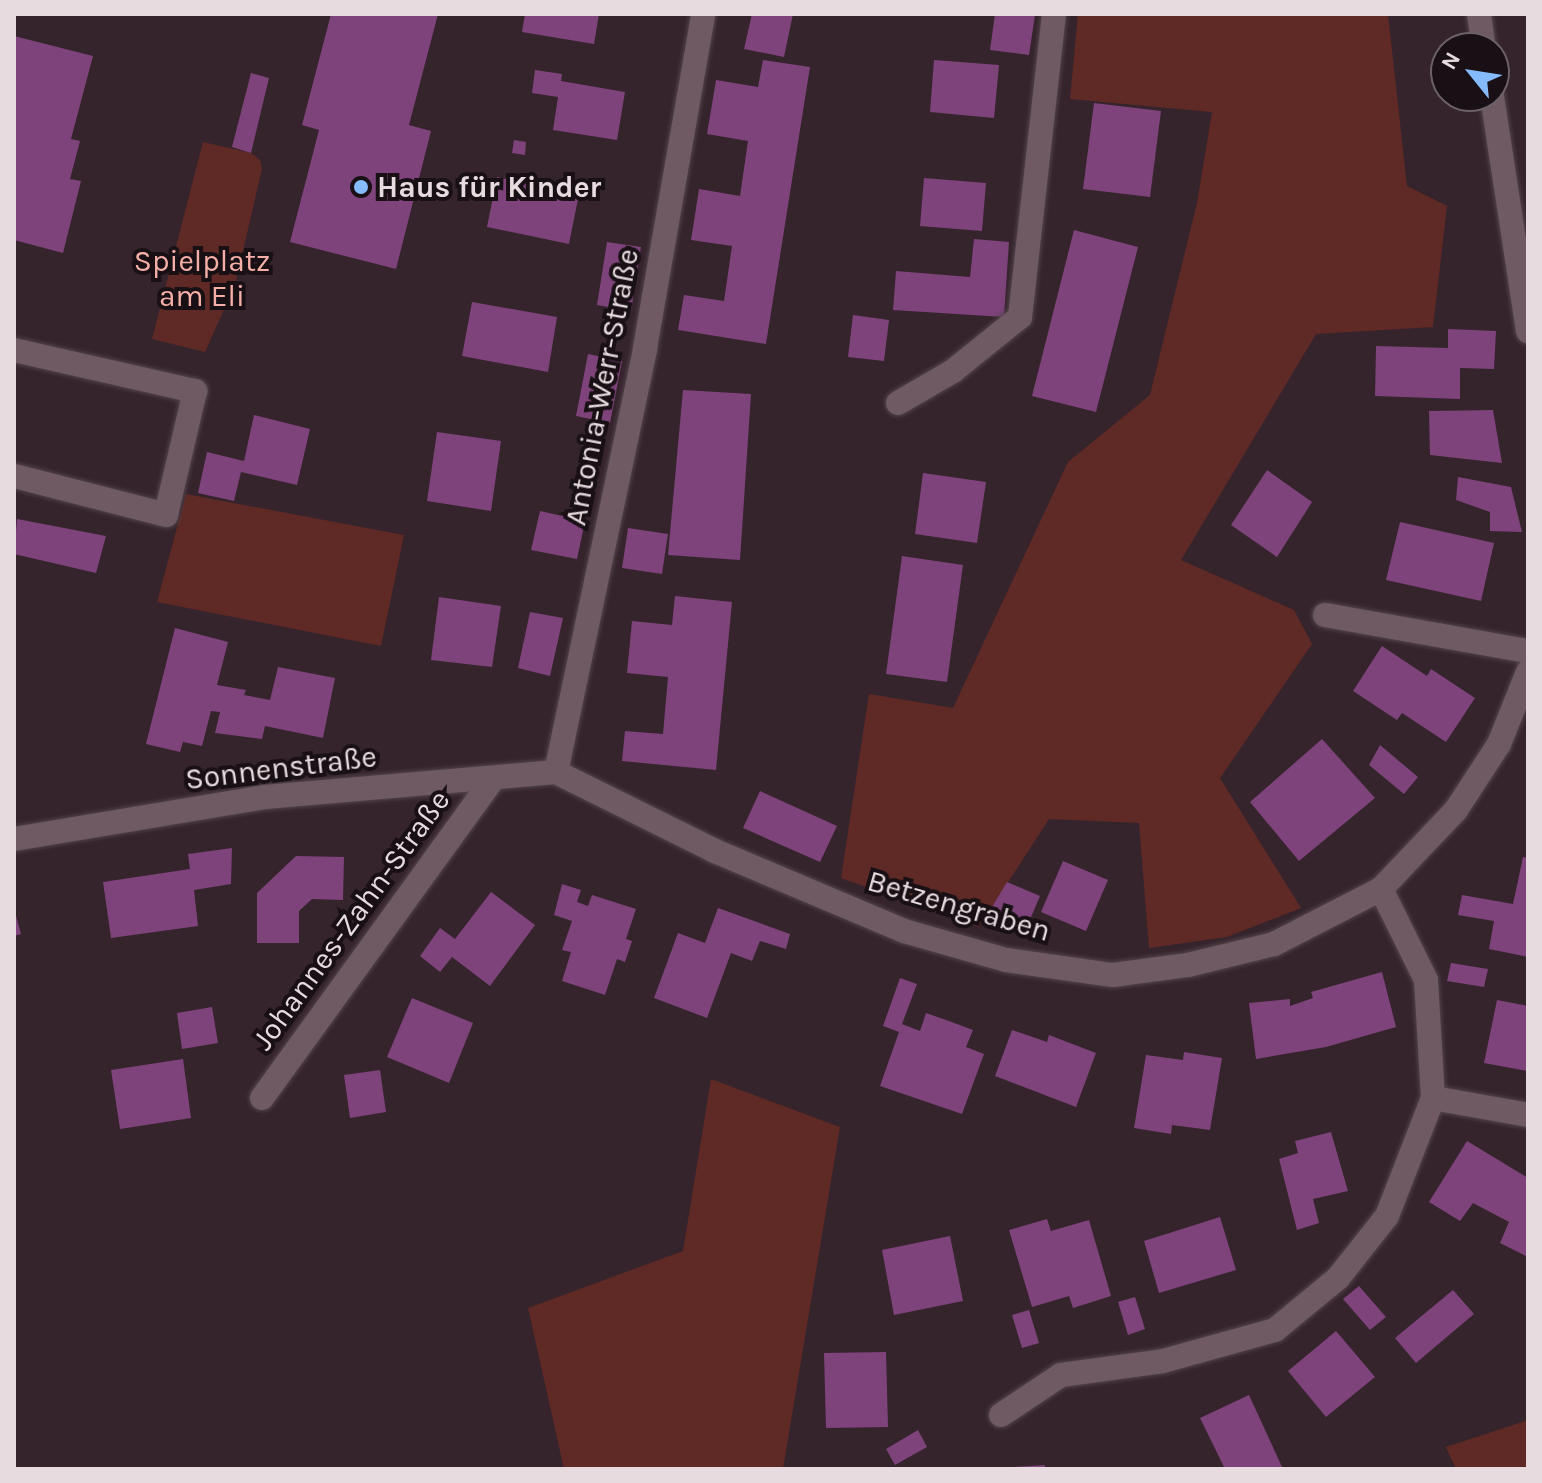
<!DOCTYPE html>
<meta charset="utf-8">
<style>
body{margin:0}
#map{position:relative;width:1542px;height:1483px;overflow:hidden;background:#36242d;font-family:Karla,sans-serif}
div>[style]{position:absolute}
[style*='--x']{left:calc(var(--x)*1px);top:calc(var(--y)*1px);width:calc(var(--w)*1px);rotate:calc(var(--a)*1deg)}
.green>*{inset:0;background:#5f2925}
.building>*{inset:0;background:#7d437a}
.roads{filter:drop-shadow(0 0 2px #52434a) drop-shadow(0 0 2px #52434a)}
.street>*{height:24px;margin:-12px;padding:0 12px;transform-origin:12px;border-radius:12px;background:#6f5a64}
.dots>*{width:22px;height:22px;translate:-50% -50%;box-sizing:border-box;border:4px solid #181014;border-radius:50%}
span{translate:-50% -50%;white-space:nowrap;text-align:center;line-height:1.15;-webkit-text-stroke:8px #181014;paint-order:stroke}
.poi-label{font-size:30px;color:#e7dbe0;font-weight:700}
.left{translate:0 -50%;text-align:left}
.park-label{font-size:30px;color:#f5afa7}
.street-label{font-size:30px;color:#e7dbe0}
.frame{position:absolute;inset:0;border:16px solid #e7dbe0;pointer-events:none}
.north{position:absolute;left:1430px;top:32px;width:80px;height:80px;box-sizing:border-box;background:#181014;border:2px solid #6b6166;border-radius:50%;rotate:300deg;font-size:22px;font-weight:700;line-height:32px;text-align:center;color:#e7dbe0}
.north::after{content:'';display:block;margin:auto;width:28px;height:36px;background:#86bbfb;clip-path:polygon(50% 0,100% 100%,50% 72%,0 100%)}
</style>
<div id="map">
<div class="green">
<i style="clip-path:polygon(1078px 14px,1388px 14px,1407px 186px,1447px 206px,1433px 327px,1316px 334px,1181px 560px,1294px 610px,1312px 644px,1220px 778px,1301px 908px,1227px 937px,1149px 948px,1139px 823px,1049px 819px,979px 927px,841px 878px,869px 694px,953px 708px,1068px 462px,1150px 395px,1197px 203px,1212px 112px,1070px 99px)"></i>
<i style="clip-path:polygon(203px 142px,251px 153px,260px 160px,262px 169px,235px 285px,205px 352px,152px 339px)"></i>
<i style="clip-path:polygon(186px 494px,404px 535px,381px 646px,157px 602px)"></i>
<i style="clip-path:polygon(711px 1079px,840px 1127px,783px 1469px,564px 1469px,528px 1308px,683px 1251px)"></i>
<i style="clip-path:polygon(1528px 1420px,1528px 1469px,1456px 1469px,1446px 1447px)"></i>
</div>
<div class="building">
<i style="clip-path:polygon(331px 14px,438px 14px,409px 125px,431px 131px,396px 269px,290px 242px,319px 130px,302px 125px)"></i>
<i style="clip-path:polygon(525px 14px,599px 14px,594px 44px,522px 32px)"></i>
<i style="clip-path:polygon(752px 14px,793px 14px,784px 57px,744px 49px)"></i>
<i style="clip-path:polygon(995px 14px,1035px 15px,1029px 55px,990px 50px)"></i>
<i style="clip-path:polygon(14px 36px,93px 56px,71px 139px,80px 141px,70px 179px,81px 181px,63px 253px,14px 240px)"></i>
<i style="clip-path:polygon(763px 60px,810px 67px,766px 344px,678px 330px,684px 295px,724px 301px,732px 246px,691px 240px,699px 189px,740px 196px,748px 141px,707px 134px,716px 80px,758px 87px)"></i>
<i style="clip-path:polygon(934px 60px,999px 65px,994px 118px,930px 112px)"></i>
<i style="clip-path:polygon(535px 70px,562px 74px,561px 81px,625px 92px,617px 140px,553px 130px,558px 97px,532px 93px)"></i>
<i style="clip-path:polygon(251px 73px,269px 78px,251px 153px,232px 147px)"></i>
<i style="clip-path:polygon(1094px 103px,1161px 111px,1150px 197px,1083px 189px)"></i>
<i style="clip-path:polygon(514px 140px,526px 142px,525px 155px,512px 153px)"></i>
<i style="clip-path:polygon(497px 177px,579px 194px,569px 244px,487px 227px)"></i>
<i style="clip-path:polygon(924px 178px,986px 183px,982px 231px,920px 226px)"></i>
<i style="clip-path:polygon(1074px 230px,1138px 247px,1096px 412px,1032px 396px)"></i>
<i style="clip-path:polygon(974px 239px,1009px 242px,1004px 317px,893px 310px,896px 271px,970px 277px)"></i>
<i style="clip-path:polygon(607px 242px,641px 247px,631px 311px,597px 305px)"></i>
<i style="clip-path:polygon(472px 302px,557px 317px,548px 372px,462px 356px)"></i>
<i style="clip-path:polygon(853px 315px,889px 320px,884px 361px,848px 357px)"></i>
<i style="clip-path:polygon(1448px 329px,1496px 331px,1494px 369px,1460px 368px,1460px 399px,1375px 396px,1376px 346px,1448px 348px)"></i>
<i style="clip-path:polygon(588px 354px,622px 361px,610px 423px,576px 416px)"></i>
<i style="clip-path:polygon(683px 390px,751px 394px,740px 560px,668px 555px)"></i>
<i style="clip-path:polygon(1493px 410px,1502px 463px,1430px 455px,1429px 411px)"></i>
<i style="clip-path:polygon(254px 415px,310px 429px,297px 485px,241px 472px,234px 501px,198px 493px,207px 452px,244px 461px)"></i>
<i style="clip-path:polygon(437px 432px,501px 441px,491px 511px,427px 501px)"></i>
<i style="clip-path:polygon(1267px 470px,1312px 502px,1277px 557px,1231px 525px)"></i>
<i style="clip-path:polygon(923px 473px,986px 482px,977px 543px,915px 534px)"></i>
<i style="clip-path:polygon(1458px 477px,1511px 487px,1522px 532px,1490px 531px,1490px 512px,1456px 500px)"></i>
<i style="clip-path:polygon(540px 511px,585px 521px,577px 559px,531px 550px)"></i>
<i style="clip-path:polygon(17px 519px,106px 536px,96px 573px,14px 554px)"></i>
<i style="clip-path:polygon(1400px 522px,1494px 543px,1481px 601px,1386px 580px)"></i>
<i style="clip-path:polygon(628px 528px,668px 534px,662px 574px,622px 568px)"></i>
<i style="clip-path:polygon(902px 556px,963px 565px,947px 682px,886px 674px)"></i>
<i style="clip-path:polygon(675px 596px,732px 602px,716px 770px,622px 761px,625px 731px,663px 734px,668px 677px,627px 673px,632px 621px,672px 625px)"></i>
<i style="clip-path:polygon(439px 597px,501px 606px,492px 667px,431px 660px)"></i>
<i style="clip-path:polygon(530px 612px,563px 618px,550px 676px,518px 668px)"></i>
<i style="clip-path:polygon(175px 628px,228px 642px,217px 685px,246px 690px,244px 695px,270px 700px,278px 667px,335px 678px,323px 738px,265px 726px,262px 739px,215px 733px,220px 712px,211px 711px,202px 746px,183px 742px,180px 752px,146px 744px)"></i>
<i style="clip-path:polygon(1382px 646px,1427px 676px,1431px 669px,1475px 698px,1446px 742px,1402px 713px,1397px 720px,1353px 691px)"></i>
<i style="clip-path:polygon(1322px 739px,1375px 798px,1299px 861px,1250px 802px)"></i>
<i style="clip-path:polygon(1380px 745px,1418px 777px,1404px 794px,1369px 765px)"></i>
<i style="clip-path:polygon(760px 791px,837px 826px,820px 862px,743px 828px)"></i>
<i style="clip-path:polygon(232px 848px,231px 884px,194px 890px,198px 926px,111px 938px,103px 882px,190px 869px,188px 854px)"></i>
<i style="clip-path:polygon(296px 856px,344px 857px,343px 900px,312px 899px,299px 911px,299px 943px,257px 943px,257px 893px)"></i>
<i style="clip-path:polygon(1523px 857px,1528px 858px,1528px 957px,1489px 949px,1494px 921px,1458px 915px,1462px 895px,1513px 904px)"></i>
<i style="clip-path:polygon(1063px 861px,1108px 880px,1086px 931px,1041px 912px)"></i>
<i style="clip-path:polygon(1007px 882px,1040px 896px,1026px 929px,989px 912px)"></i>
<i style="clip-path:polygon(562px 884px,581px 890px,577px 902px,588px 906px,592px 895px,636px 909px,626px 939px,632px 941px,625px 962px,617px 959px,605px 995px,562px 981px,571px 952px,562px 950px,572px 921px,554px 915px)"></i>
<i style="clip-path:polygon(491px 892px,535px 925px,490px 986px,452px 957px,440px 972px,420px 956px,440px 928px,455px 939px)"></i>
<i style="clip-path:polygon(718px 908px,790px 934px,786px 949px,760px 941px,752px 961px,731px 953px,707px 1018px,654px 998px,678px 933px,705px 943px)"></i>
<i style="clip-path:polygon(14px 909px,21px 934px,14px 936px)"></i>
<i style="clip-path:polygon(1451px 963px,1488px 969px,1484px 987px,1447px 981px)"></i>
<i style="clip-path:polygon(1382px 972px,1396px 1027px,1326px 1047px,1256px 1059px,1249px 1003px,1290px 999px,1290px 1006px,1313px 998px,1311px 992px)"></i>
<i style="clip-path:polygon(900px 978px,917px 984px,902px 1024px,920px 1031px,926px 1013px,949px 1021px,973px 1030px,966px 1047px,984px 1054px,962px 1114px,880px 1086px,899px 1032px,883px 1026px)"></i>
<i style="clip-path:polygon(412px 998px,473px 1023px,449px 1083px,387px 1057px)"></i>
<i style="clip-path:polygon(1497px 1000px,1528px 1006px,1528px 1071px,1484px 1063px)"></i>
<i style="clip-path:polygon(212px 1007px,218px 1043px,182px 1049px,177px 1013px)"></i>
<i style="clip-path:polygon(1012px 1030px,1047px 1042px,1049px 1035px,1096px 1053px,1076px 1107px,995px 1076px)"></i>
<i style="clip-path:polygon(1184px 1052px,1222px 1058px,1210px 1130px,1172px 1125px,1171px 1134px,1134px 1128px,1146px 1055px,1183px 1060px)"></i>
<i style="clip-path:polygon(183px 1059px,191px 1118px,120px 1129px,111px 1070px)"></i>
<i style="clip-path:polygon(380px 1070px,386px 1112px,350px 1118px,344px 1075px)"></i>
<i style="clip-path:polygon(1331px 1132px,1348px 1191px,1313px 1199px,1319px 1223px,1297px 1230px,1279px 1159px,1298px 1153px,1295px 1141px)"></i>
<i style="clip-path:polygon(1467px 1141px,1528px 1178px,1528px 1257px,1500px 1243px,1509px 1222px,1473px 1203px,1460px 1221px,1429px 1202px)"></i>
<i style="clip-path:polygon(1220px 1217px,1236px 1270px,1159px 1293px,1144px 1241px)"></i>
<i style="clip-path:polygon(1047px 1219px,1051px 1231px,1089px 1220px,1111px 1296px,1073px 1308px,1069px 1296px,1032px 1307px,1009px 1230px)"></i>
<i style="clip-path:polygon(950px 1236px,963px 1301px,894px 1315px,882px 1250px)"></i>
<i style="clip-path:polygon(1359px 1286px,1386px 1317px,1370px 1330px,1343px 1299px)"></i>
<i style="clip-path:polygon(1453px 1290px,1474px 1314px,1416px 1363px,1395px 1338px)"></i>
<i style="clip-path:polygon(1135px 1297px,1145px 1329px,1128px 1335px,1118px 1302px)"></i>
<i style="clip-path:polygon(1029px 1310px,1039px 1343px,1022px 1348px,1012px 1315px)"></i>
<i style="clip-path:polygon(1336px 1331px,1375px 1377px,1326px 1417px,1288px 1371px)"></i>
<i style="clip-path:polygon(886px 1352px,888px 1427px,826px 1428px,824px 1353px)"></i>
<i style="clip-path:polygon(1249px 1395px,1283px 1469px,1225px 1469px,1200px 1418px)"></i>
<i style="clip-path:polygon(918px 1430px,927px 1447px,895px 1465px,886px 1449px)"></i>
<i style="clip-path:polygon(1045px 1465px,1045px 1469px,1013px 1469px,1013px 1467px)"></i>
</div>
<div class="roads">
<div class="street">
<i style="--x:1479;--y:14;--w:34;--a:82"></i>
<i style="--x:1492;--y:96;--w:238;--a:81.3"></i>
<i style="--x:14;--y:350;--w:186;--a:12.8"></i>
<i style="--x:195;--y:391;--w:127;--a:103.2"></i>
<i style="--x:166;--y:515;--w:157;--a:-165.6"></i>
<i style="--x:898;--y:403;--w:64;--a:-30.2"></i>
<i style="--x:953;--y:371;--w:86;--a:-38.9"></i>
<i style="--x:1020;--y:317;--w:305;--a:-83.6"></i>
<i style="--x:1325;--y:615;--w:206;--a:10.1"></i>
<i style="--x:556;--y:772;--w:178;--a:26.4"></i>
<i style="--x:715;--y:851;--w:205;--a:22.9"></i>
<i style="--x:904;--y:931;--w:106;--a:15.9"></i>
<i style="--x:1006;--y:960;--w:108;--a:8"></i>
<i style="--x:1113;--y:975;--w:76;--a:-7.6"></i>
<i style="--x:1188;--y:965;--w:89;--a:-13.7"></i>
<i style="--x:1274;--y:944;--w:120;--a:-27.2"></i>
<i style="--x:1381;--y:889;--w:109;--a:-46.5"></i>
<i style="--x:1456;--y:810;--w:79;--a:-56.9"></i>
<i style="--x:1499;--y:744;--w:78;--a:-68.1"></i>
<i style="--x:556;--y:772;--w:433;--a:-78.1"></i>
<i style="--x:645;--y:348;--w:339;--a:-80.1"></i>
<i style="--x:14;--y:839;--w:254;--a:-9.5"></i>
<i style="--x:265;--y:797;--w:292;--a:-4.9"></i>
<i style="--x:262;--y:1098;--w:394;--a:-54.1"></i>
<i style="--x:1433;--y:1098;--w:97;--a:10.1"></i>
<i style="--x:1001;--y:1415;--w:72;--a:-33.7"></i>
<i style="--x:1061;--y:1375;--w:103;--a:-7.8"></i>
<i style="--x:1163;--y:1361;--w:116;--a:-15.5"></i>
<i style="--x:1275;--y:1330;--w:82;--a:-39.5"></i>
<i style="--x:1338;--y:1278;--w:79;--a:-51.7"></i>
<i style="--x:1387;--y:1216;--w:127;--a:-68.7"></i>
<i style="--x:1433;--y:1098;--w:118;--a:-93.4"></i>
<i style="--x:1426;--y:980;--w:102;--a:-116.3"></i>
</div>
</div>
<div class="dots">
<i style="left:361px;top:187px;background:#86bbfb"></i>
</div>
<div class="poi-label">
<span class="left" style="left:377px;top:187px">Haus für Kinder</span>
</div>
<div class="park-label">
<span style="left:202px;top:278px">Spielplatz<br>am Eli</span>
</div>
<div class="street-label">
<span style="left:602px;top:387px;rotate:-79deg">Antonia-Werr-Straße</span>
<span style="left:281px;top:768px;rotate:-7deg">Sonnenstraße</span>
<span style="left:959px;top:906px;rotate:16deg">Betzengraben</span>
<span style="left:351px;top:920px;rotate:-54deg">Johannes-Zahn-Straße</span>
</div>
<div class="frame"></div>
<div class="north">N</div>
</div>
